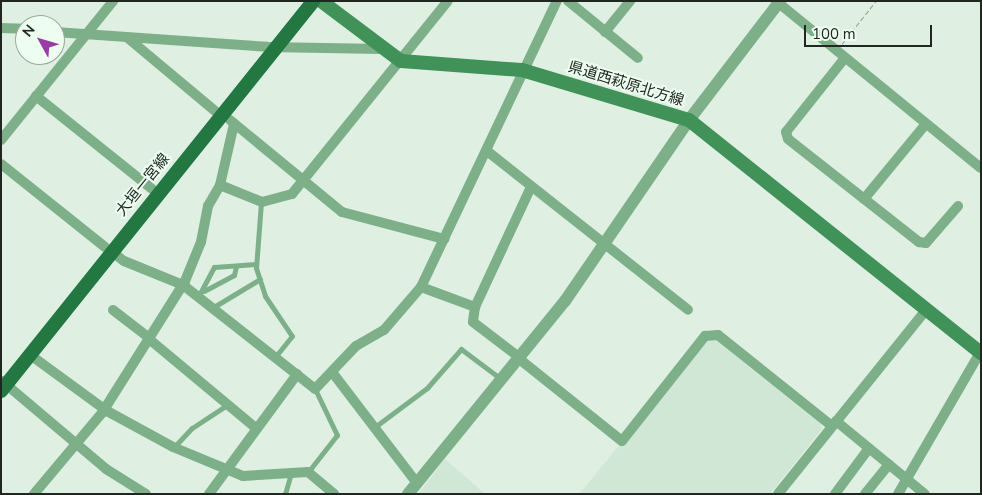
<!DOCTYPE html>
<meta charset="utf-8">
<style>
body{margin:0}
#map{position:relative;width:982px;height:495px;overflow:hidden;background:#dff0e3;font-family:"Nunito Sans","Noto Sans JP",sans-serif}
div>[style]{position:absolute}
[style*='--x']{left:calc(var(--x)*1px);top:calc(var(--y)*1px);width:calc(var(--w)*1px);rotate:calc(var(--a)*1deg)}
.built>*{inset:0;background:#cfe7d4}
.path>*{height:1px;margin-top:-0.5px;transform-origin:0;background:repeating-linear-gradient(90deg,#919e94 0 5px,transparent 0 7.5px)}
.service>*{height:5px;margin:-2.5px;padding:0 2.5px;transform-origin:2.5px;border-radius:2.5px;background:#7db089}
.minor>*{height:10px;margin:-5px;padding:0 5px;transform-origin:5px;border-radius:5px;background:#7db089}
.tertiary>*{height:12px;margin:-6px;padding:0 6px;transform-origin:6px;border-radius:6px;background:#7db089}
.secondary>*{height:14px;margin:-7px;padding:0 7px;transform-origin:7px;border-radius:7px;background:#409259}
.primary>*{height:14px;margin:-7px;padding:0 7px;transform-origin:7px;border-radius:7px;background:#237741}
span{translate:-50% -50%;white-space:nowrap;text-align:center;line-height:1.15;-webkit-text-stroke:4px #edfef0;paint-order:stroke}
.street-label{font-size:15px;color:#202721}
.frame{position:absolute;inset:0;border:2px solid #202721;pointer-events:none}
.north{position:absolute;left:15px;top:15px;width:50px;height:50px;box-sizing:border-box;background:#edfef0;border:1px solid #9ba89d;border-radius:50%;rotate:309deg;font-size:14px;font-weight:700;line-height:20px;text-align:center;color:#202721}
.north::after{content:'';display:block;margin:auto;width:18px;height:22px;background:#9a3ca5;clip-path:polygon(50% 0,100% 100%,50% 72%,0 100%)}
.scale{position:absolute;left:804px;top:25px;width:128px;height:22px;box-sizing:border-box;border:2px solid #202721;border-top:0;padding-left:6px;font-size:15px;line-height:18px;white-space:nowrap;color:#202721;-webkit-text-stroke:4px #edfef0;paint-order:stroke}
</style>
<div id="map">
<div class="built">
<i style="clip-path:polygon(717px 340px,821px 422px,822px 429px,770px 494px,579px 494px,706px 341px)"></i>
<i style="clip-path:polygon(445px 459px,485px 494px,418px 494px)"></i>
</div>
<div class="path">
<i style="--x:842;--y:44;--w:55;--a:-51.7"></i>
</div>
<div class="service">
<i style="--x:261;--y:202;--w:66;--a:94.3"></i>
<i style="--x:256;--y:268;--w:29;--a:72"></i>
<i style="--x:265;--y:296;--w:48;--a:56"></i>
<i style="--x:292;--y:336;--w:27;--a:129"></i>
<i style="--x:204;--y:291;--w:34;--a:-28"></i>
<i style="--x:234;--y:275;--w:9;--a:-77"></i>
<i style="--x:198;--y:297;--w:34;--a:-62"></i>
<i style="--x:214;--y:267;--w:42;--a:-4.1"></i>
<i style="--x:212;--y:308;--w:56;--a:-31.1"></i>
<i style="--x:376;--y:426;--w:64;--a:-36.7"></i>
<i style="--x:427;--y:388;--w:52;--a:-48.9"></i>
<i style="--x:461;--y:349;--w:50;--a:36.9"></i>
<i style="--x:174;--y:447;--w:26;--a:-47"></i>
<i style="--x:192;--y:428;--w:42;--a:-33.3"></i>
<i style="--x:308;--y:472;--w:47;--a:-51.9"></i>
<i style="--x:337;--y:435;--w:51;--a:-115.6"></i>
<i style="--x:285;--y:494;--w:22;--a:-74"></i>
</div>
<div class="minor">
<i style="--x:568;--y:1;--w:90;--a:39.2"></i>
<i style="--x:776;--y:1;--w:264;--a:39.2"></i>
<i style="--x:1;--y:28;--w:24;--a:2"></i>
<i style="--x:55;--y:32;--w:213;--a:4"></i>
<i style="--x:267;--y:47;--w:115;--a:1"></i>
<i style="--x:605;--y:32;--w:40;--a:-51"></i>
<i style="--x:129;--y:39;--w:112;--a:39.9"></i>
<i style="--x:844;--y:59;--w:93;--a:128.5"></i>
<i style="--x:786;--y:132;--w:7;--a:74"></i>
<i style="--x:788;--y:139;--w:167;--a:38.2"></i>
<i style="--x:919;--y:242;--w:7;--a:8"></i>
<i style="--x:926;--y:243;--w:49;--a:-49.1"></i>
<i style="--x:36;--y:96;--w:149;--a:38.7"></i>
<i style="--x:230;--y:120;--w:145;--a:39.4"></i>
<i style="--x:342;--y:212;--w:106;--a:14.8"></i>
<i style="--x:1;--y:140;--w:179;--a:-51.1"></i>
<i style="--x:487;--y:151;--w:256;--a:38.3"></i>
<i style="--x:1;--y:164;--w:133;--a:38.6"></i>
<i style="--x:220;--y:185;--w:45;--a:22"></i>
<i style="--x:262;--y:202;--w:31;--a:-15"></i>
<i style="--x:292;--y:194;--w:248;--a:-51.1"></i>
<i style="--x:864;--y:199;--w:96;--a:-50.5"></i>
<i style="--x:111;--y:251;--w:16;--a:38"></i>
<i style="--x:124;--y:261;--w:64;--a:22.1"></i>
<i style="--x:183;--y:285;--w:168;--a:38.2"></i>
<i style="--x:315;--y:389;--w:59;--a:-46.4"></i>
<i style="--x:356;--y:346;--w:32;--a:-30"></i>
<i style="--x:384;--y:330;--w:57;--a:-49.3"></i>
<i style="--x:421;--y:287;--w:317;--a:-64.6"></i>
<i style="--x:421;--y:287;--w:58;--a:20.3"></i>
<i style="--x:475;--y:307;--w:132;--a:-65"></i>
<i style="--x:475;--y:307;--w:15;--a:98"></i>
<i style="--x:473;--y:322;--w:58;--a:37.3"></i>
<i style="--x:113;--y:310;--w:44;--a:37.6"></i>
<i style="--x:149;--y:339;--w:139;--a:39.8"></i>
<i style="--x:29;--y:354;--w:97;--a:36.2"></i>
<i style="--x:107;--y:411;--w:75;--a:28.6"></i>
<i style="--x:173;--y:447;--w:76;--a:22.5"></i>
<i style="--x:243;--y:476;--w:65;--a:-3.5"></i>
<i style="--x:308;--y:472;--w:34;--a:40"></i>
<i style="--x:518;--y:358;--w:133;--a:38.6"></i>
<i style="--x:622;--y:441;--w:134;--a:-51.7"></i>
<i style="--x:705;--y:336;--w:13;--a:-4"></i>
<i style="--x:718;--y:335;--w:146;--a:38.6"></i>
<i style="--x:332;--y:372;--w:140;--a:52.6"></i>
<i style="--x:2;--y:381;--w:136;--a:40.2"></i>
<i style="--x:106;--y:469;--w:47;--a:32"></i>
<i style="--x:836;--y:421;--w:115;--a:39.4"></i>
<i style="--x:34;--y:494;--w:106;--a:-50"></i>
<i style="--x:102;--y:413;--w:156;--a:-57.8"></i>
<i style="--x:185;--y:281;--w:42;--a:-67.7"></i>
<i style="--x:201;--y:242;--w:37;--a:-79"></i>
<i style="--x:208;--y:206;--w:24;--a:-60"></i>
<i style="--x:220;--y:185;--w:63;--a:-77.1"></i>
<i style="--x:209;--y:494;--w:149;--a:-53.7"></i>
<i style="--x:778;--y:494;--w:236;--a:-51.2"></i>
<i style="--x:835;--y:494;--w:57;--a:-53.5"></i>
<i style="--x:865;--y:494;--w:38;--a:-51"></i>
<i style="--x:898;--y:494;--w:165;--a:-59.9"></i>
</div>
<div class="tertiary">
<i style="--x:408;--y:494;--w:249;--a:-50.9"></i>
<i style="--x:565;--y:301;--w:219;--a:-55.6"></i>
<i style="--x:689;--y:120;--w:150;--a:-52.6"></i>
</div>
<div class="secondary">
<i style="--x:321;--y:1;--w:100;--a:36.9"></i>
<i style="--x:401;--y:61;--w:121;--a:4.3"></i>
<i style="--x:522;--y:70;--w:174;--a:16.7"></i>
<i style="--x:689;--y:120;--w:374;--a:38.6"></i>
</div>
<div class="primary">
<i style="--x:1;--y:391;--w:499;--a:-51.3"></i>
</div>
<div class="street-label">
<span style="left:626px;top:84px;rotate:17deg">県道西萩原北方線</span>
<span style="left:143px;top:185px;rotate:-51deg">大垣一宮線</span>
</div>
<div class="frame"></div>
<div class="north">N</div>
<div class="scale">100 m</div>
</div>
